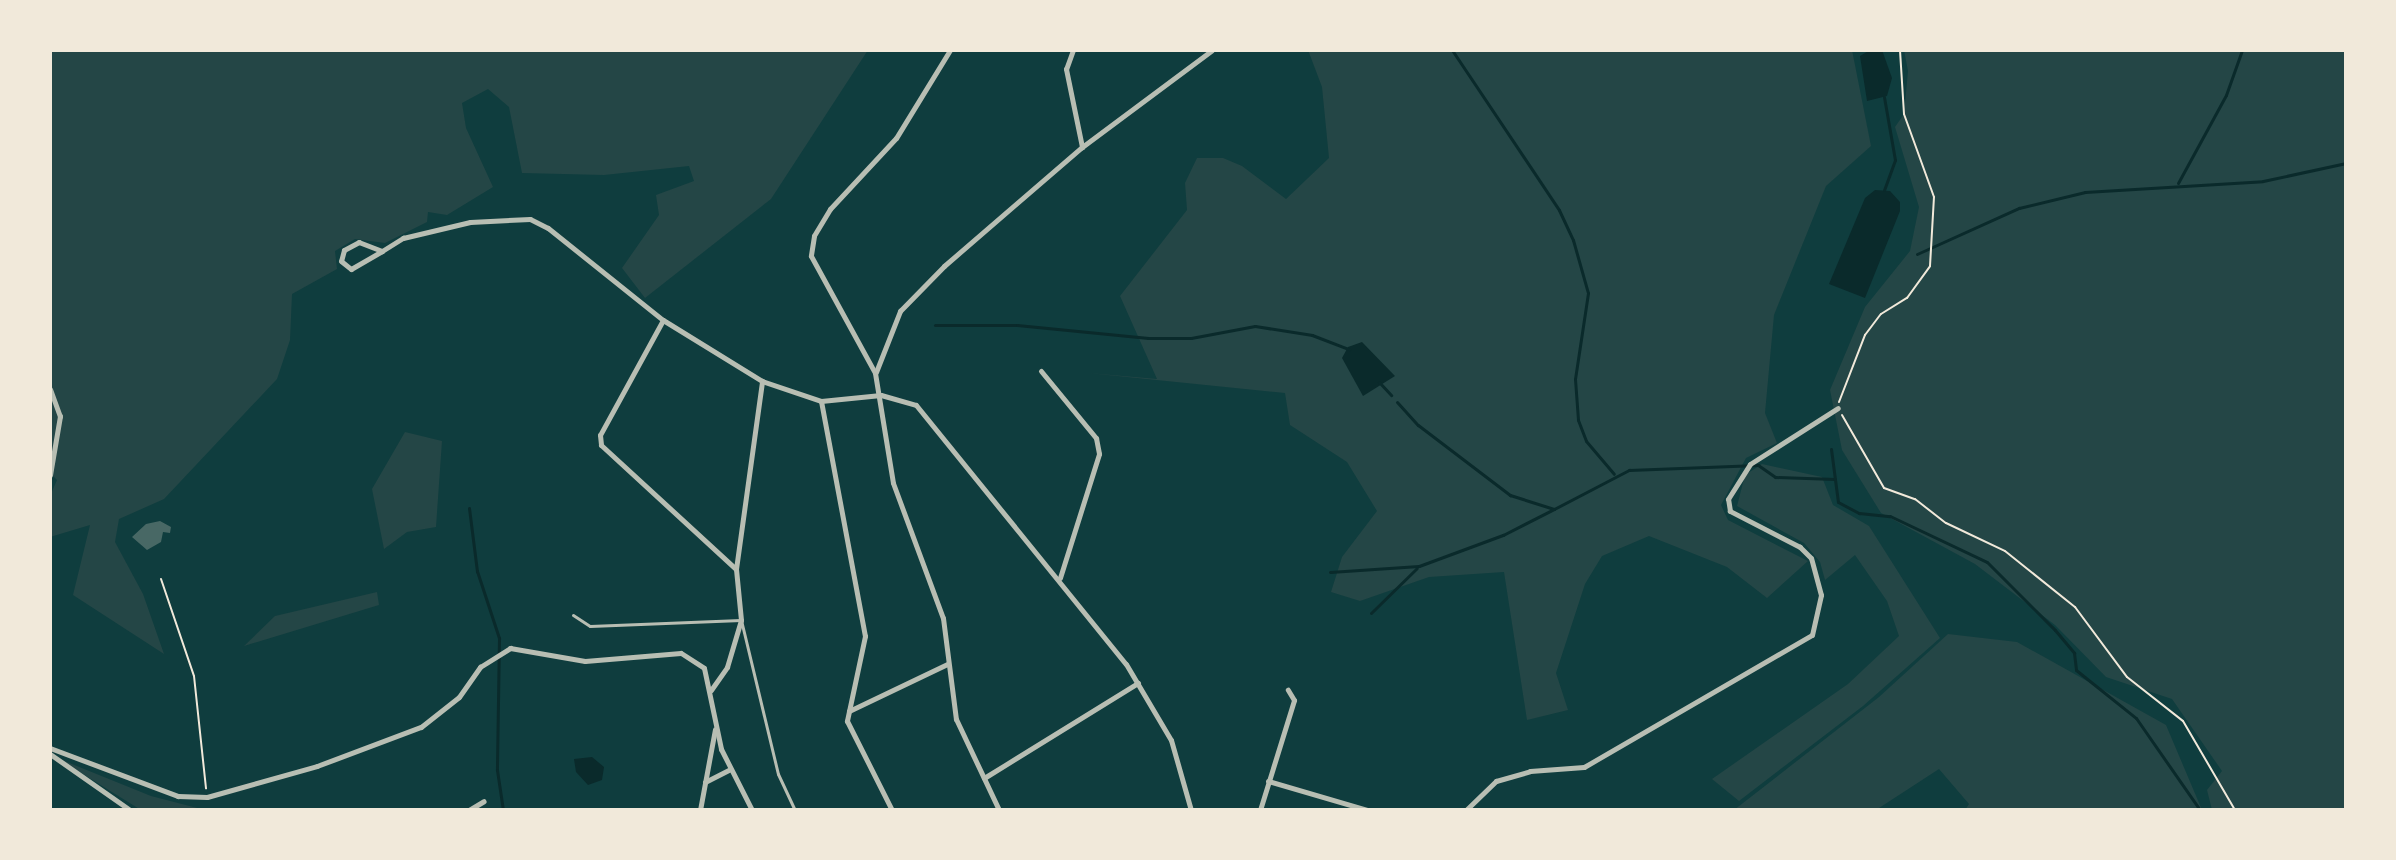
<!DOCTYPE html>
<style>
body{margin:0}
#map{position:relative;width:2396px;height:860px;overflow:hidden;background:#0f3d3e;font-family:"Exo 2",sans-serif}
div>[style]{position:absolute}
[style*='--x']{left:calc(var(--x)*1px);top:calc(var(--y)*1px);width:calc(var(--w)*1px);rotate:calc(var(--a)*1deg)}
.green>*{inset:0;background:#244646}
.water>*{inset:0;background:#0a2a2b}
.stream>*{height:3px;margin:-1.5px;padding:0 1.5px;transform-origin:1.5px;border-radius:1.5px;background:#0a2a2b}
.building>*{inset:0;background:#486865}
.path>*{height:2px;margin:-1px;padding:0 1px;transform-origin:1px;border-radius:1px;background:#f1e9da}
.service>*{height:3px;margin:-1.5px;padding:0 1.5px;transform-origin:1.5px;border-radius:1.5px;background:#b8beb3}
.minor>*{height:5px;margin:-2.5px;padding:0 2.5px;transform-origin:2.5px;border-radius:2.5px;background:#b8beb3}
span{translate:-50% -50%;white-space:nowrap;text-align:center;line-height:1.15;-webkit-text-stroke:6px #f1e9da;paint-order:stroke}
.frame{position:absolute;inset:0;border:52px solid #f1e9da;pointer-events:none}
</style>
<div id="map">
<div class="green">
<i style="clip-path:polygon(50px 50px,868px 50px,771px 199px,645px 298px,622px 268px,659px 215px,656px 195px,694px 181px,689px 166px,604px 175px,522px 173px,509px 107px,488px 89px,462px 103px,466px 128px,493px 187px,447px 215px,428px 212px,427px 222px,385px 243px,355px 239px,335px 251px,337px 269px,292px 294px,290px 340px,277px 379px,164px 499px,119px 519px,115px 542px,143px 594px,164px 654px,73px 595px,90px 525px,50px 537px,50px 496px,57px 480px,50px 473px)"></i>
<i style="clip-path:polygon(1308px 50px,1852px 50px,1871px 146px,1826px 186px,1774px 315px,1765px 413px,1777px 443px,1746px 458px,1721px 505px,1728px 520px,1808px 561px,1767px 598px,1727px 567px,1649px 536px,1602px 556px,1585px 584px,1556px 673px,1568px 710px,1527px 720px,1504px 572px,1429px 577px,1360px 601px,1331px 592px,1342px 557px,1377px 511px,1347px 462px,1290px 425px,1285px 393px,1088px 373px,1157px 379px,1120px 296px,1187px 210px,1185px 183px,1197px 158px,1223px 158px,1242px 166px,1286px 199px,1329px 158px,1322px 87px)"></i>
<i style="clip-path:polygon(1904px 50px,2346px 50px,2346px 810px,2212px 810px,2207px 790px,2222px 771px,2172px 699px,2106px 677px,2055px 625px,1975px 564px,1881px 513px,1842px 450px,1830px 390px,1865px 307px,1910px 251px,1919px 207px,1895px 127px,1904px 114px,1908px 71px)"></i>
<i style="clip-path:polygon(405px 432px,442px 441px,436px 527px,407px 532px,384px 549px,372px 489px)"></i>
<i style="clip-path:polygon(1762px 464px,1822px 477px,1833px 505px,1869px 526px,1940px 638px,1863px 706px,1739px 801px,1712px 779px,1848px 684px,1899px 636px,1887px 601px,1855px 555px,1825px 580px,1820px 562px,1804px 543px,1737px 506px,1745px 475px)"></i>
<i style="clip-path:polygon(377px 592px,379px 605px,244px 646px,275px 616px)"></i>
<i style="clip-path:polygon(1948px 634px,2017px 642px,2166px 725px,2202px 810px,1965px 810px,1969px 804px,1939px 769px,1876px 810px,1734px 810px,1879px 697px)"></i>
<i style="clip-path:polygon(57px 758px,151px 796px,205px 810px,141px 810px)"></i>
</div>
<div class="water">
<i style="clip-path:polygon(1870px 50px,1882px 50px,1892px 78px,1887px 96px,1867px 101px,1860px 56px)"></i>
<i style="clip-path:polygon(1875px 190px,1890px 191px,1900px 202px,1900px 211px,1865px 298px,1829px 284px,1865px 198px)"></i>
<i style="clip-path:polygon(1362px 342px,1395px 376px,1363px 396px,1342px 358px,1348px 347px)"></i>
<i style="clip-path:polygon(592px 757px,604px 767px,602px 780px,588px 785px,576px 772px,574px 759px)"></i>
</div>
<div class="stream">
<i style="--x:1452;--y:50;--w:192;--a:56.2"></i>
<i style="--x:1559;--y:210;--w:33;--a:65"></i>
<i style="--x:1573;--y:240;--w:55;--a:74.2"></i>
<i style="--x:1588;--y:293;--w:87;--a:98.6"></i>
<i style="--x:1575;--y:379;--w:41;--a:85.8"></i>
<i style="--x:1578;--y:420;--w:22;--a:69"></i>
<i style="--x:1586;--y:441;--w:43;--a:49.7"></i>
<i style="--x:1884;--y:97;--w:64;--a:80.1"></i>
<i style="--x:1895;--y:160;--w:32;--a:110"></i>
<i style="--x:2178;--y:183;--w:100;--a:-61.4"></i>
<i style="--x:2226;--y:95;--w:48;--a:-70.4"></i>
<i style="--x:1917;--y:254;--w:112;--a:-24.3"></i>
<i style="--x:2019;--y:208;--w:68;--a:-13.6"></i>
<i style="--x:2085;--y:192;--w:178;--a:-3.5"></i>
<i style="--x:2263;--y:181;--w:85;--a:-12.2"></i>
<i style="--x:935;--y:325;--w:82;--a:0"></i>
<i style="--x:1017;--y:325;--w:132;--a:5.7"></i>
<i style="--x:1148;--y:338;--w:43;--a:0"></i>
<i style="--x:1191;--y:338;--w:65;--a:-10.6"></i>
<i style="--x:1255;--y:326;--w:58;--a:9"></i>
<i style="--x:1312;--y:335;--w:40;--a:21"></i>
<i style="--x:1379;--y:382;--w:18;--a:47"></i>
<i style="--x:1397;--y:402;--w:31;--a:48"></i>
<i style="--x:1418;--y:425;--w:116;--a:37.3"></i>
<i style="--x:1510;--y:495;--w:46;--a:17.7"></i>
<i style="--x:1554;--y:509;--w:85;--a:-27.5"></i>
<i style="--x:1629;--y:470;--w:129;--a:-2.2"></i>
<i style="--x:1758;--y:465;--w:21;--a:35"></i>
<i style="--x:1775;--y:477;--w:60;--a:1.9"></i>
<i style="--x:1831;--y:449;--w:53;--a:82.5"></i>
<i style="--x:1838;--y:502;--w:24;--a:28"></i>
<i style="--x:1859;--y:513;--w:31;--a:6"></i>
<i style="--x:1890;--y:516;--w:107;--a:25.4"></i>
<i style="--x:1987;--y:562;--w:96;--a:45"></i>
<i style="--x:2055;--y:630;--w:30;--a:50"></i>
<i style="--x:2074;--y:653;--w:17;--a:83"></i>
<i style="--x:2076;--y:670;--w:77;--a:38.7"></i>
<i style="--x:2136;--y:718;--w:112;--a:55.2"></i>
<i style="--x:469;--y:508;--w:64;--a:82.8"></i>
<i style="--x:477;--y:571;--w:71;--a:71.8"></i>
<i style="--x:499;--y:638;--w:132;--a:90.9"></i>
<i style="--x:497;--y:770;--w:40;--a:81.5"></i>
<i style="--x:1330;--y:572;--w:89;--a:-3.9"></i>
<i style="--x:1419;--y:566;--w:90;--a:-20.3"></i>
<i style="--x:1503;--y:535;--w:57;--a:-27"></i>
<i style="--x:1371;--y:613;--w:64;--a:-44.4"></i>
</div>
<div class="building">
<i style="clip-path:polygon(160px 521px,171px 527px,170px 533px,163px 532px,161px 542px,147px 550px,132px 537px,146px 524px)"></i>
</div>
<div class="path">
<i style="--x:1839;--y:402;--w:72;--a:-68.8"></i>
<i style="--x:1865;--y:335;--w:26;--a:-53"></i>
<i style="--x:1881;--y:314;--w:31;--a:-32"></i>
<i style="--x:1907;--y:298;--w:39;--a:-54"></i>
<i style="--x:1930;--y:266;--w:69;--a:-86.7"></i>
<i style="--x:1934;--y:197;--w:88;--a:-109.9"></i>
<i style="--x:1904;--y:114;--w:64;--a:-93.6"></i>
<i style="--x:1842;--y:415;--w:84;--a:60.1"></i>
<i style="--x:1884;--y:488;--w:33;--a:20"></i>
<i style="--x:1915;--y:499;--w:39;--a:38"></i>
<i style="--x:1946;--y:523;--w:65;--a:25.4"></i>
<i style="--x:2005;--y:551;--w:90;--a:38.7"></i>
<i style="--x:2075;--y:607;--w:87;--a:53.4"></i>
<i style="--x:2127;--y:677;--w:71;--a:38.2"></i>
<i style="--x:2183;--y:721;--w:103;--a:59.7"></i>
<i style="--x:161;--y:579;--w:102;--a:71.2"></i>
<i style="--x:194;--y:676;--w:113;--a:83.9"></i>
</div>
<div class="service">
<i style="--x:573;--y:615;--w:20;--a:33"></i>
<i style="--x:590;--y:626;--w:151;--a:-2.3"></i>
<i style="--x:741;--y:620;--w:158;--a:76.5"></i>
<i style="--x:778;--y:774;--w:40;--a:65"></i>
</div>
<div class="minor">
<i style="--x:950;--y:50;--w:103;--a:121.5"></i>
<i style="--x:896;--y:138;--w:97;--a:132.9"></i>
<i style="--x:830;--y:209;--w:31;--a:121"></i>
<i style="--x:814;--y:236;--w:20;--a:99"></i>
<i style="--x:811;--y:256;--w:133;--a:61.3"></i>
<i style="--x:875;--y:373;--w:111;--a:80.7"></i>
<i style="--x:893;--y:483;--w:144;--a:69.7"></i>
<i style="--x:943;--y:618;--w:102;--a:82.7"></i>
<i style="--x:956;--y:719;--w:101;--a:64.7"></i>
<i style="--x:1073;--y:50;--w:20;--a:110"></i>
<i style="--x:1066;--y:69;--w:80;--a:78.4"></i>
<i style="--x:382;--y:251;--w:25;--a:-159"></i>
<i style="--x:359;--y:242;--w:17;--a:152"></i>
<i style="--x:344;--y:250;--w:11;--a:105"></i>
<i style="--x:341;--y:261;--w:13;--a:39"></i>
<i style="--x:351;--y:269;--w:36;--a:-30"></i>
<i style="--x:382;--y:251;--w:25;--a:-32"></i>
<i style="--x:403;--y:238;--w:69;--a:-13.4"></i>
<i style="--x:470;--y:222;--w:60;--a:-2.9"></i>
<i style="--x:530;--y:219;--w:20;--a:27"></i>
<i style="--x:548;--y:228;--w:147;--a:38.7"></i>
<i style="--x:663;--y:320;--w:116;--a:31.6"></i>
<i style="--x:762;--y:381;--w:62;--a:18.7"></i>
<i style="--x:821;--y:401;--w:60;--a:-5.7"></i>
<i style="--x:881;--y:395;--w:36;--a:16"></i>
<i style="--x:916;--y:405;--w:333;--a:51"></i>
<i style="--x:1126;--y:664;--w:88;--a:59.4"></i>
<i style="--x:1171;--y:740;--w:73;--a:74.1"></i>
<i style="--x:663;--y:320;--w:131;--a:118.7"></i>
<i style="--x:600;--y:435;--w:10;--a:84"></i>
<i style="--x:601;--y:445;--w:183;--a:42.6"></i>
<i style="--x:1041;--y:371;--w:87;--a:50.6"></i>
<i style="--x:1096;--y:438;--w:16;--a:79"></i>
<i style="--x:1099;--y:454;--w:130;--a:107.5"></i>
<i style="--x:876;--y:372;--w:66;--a:-68.5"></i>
<i style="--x:900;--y:311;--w:63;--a:-45.6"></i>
<i style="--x:944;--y:266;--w:182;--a:-40.8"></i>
<i style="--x:1082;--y:147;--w:162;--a:-36.7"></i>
<i style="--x:50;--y:389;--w:29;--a:70"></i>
<i style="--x:60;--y:416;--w:60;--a:99.6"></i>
<i style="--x:821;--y:401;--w:239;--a:79.4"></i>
<i style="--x:865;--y:636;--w:87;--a:102"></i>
<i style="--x:847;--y:721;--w:100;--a:63.2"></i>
<i style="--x:711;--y:690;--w:28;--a:-55"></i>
<i style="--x:727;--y:667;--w:49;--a:-73.4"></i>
<i style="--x:741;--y:620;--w:51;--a:-95.6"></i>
<i style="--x:736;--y:569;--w:190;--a:-82.1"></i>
<i style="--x:849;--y:711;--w:109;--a:-25.6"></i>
<i style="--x:50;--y:748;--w:137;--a:20.6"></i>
<i style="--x:178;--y:796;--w:29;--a:2"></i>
<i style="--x:207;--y:797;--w:114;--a:-15.7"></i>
<i style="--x:317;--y:766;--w:111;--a:-20.6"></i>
<i style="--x:421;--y:727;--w:48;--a:-38.3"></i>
<i style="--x:459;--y:697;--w:37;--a:-55"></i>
<i style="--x:480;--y:667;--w:36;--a:-32"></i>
<i style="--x:510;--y:648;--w:76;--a:9.8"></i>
<i style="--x:585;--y:661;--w:96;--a:-4.8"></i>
<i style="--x:681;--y:653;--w:27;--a:33"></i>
<i style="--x:704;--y:668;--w:83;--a:78.1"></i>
<i style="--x:721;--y:749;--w:68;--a:63.1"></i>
<i style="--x:50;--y:754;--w:98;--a:35"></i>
<i style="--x:984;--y:778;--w:181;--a:-31.7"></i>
<i style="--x:1268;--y:781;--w:103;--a:16.3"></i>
<i style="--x:705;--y:782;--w:27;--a:-27"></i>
<i style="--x:469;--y:810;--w:17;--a:-31"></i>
<i style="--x:700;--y:810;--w:82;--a:-79.5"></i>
<i style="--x:1260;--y:810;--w:115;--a:-72.8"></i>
<i style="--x:1294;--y:700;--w:12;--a:-121"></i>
<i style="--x:1466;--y:810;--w:42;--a:-44"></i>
<i style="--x:1496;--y:781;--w:35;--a:-16"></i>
<i style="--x:1530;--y:771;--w:54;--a:-4.2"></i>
<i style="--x:1584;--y:767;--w:263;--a:-30.1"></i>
<i style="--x:1812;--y:635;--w:41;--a:-77.3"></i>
<i style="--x:1821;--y:595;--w:38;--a:-105"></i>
<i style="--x:1811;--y:558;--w:16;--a:-135"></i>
<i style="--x:1800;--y:547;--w:79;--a:-152.8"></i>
<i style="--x:1730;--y:511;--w:12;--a:-99"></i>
<i style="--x:1728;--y:499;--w:41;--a:-57.8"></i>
<i style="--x:1750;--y:464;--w:104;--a:-32.5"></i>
</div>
<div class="frame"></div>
</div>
